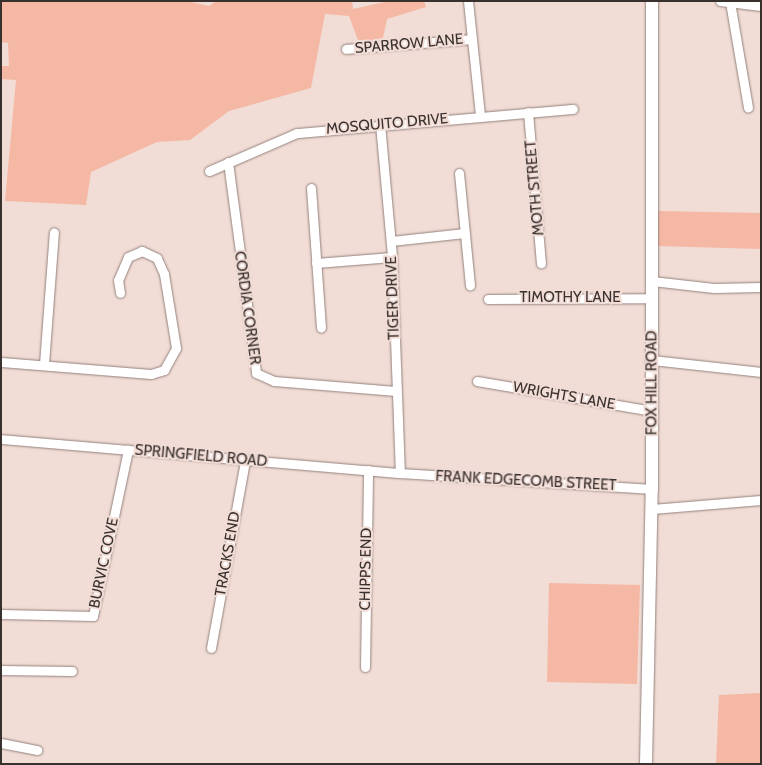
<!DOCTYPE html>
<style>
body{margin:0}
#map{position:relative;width:762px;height:765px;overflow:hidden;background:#f1dcd6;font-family:Cabin,sans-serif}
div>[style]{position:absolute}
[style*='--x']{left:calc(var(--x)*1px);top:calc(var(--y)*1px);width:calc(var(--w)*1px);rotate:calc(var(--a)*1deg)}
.green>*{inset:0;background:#f5b8a5}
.roads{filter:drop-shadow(0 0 1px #94817b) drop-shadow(0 0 1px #94817b)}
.minor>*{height:9px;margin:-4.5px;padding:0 4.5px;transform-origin:4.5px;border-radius:4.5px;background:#fff}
.secondary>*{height:12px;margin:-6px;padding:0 6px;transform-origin:6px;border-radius:6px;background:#fff}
span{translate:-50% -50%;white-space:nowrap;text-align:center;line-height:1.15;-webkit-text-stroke:4px #f1dcd6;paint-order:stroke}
.street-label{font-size:15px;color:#39312e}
.frame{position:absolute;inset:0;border:2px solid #39312e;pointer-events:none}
</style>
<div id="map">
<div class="green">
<i style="clip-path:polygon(1px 1px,187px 1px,209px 6px,216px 1px,352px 1px,353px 9px,389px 1px,424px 1px,426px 7px,387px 19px,383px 38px,359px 43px,349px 16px,325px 14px,311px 88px,229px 111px,190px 140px,157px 142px,91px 172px,86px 205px,5px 201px,16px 80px,1px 79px,1px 66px,9px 66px,8px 43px,1px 42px)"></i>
<i style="clip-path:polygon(658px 211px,761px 213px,761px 249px,657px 246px)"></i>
<i style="clip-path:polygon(549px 583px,640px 585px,637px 684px,547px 682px)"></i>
<i style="clip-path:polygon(761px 693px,761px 764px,716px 764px,719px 695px)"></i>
</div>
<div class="roads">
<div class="minor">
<i style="--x:468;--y:1;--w:116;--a:84"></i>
<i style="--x:720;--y:1;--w:41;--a:7"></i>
<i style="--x:730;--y:2;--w:107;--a:80.3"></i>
<i style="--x:346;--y:49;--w:126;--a:-4.5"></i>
<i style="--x:528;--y:112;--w:152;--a:85.1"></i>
<i style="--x:380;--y:124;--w:134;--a:84.8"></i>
<i style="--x:392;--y:257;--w:216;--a:87.9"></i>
<i style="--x:228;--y:162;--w:213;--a:82.4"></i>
<i style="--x:256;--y:373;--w:20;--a:24"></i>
<i style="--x:274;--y:381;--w:122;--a:4.7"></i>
<i style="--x:209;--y:171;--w:96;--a:-23.4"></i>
<i style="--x:297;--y:133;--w:277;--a:-5"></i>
<i style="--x:459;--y:173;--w:113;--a:84.4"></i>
<i style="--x:311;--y:188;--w:140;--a:85.9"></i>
<i style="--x:391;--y:241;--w:74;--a:-6.2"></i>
<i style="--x:316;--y:263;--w:76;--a:-4.5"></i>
<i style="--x:652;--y:281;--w:62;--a:6.4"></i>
<i style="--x:714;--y:288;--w:47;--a:-1.2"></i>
<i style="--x:488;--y:299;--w:164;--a:-0.3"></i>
<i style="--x:652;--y:360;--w:110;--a:6.3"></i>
<i style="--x:1;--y:362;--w:150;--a:4.6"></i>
<i style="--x:151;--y:374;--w:14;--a:-17"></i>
<i style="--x:164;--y:370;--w:25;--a:-61"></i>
<i style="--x:176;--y:348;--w:75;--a:-99.2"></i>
<i style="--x:164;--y:274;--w:17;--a:-114"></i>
<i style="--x:157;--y:258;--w:17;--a:-155"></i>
<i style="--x:142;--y:251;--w:15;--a:157"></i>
<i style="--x:128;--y:257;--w:25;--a:113"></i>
<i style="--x:118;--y:280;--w:13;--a:81"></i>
<i style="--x:44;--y:364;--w:132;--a:-85.7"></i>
<i style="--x:477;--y:381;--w:178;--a:9.7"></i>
<i style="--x:1;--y:439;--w:400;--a:4.9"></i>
<i style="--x:400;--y:473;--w:253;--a:3.6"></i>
<i style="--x:652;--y:509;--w:109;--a:-4.7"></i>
<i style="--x:1;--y:614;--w:92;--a:1.2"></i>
<i style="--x:93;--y:616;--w:170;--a:-78.1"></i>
<i style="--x:211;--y:648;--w:191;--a:-79.7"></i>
<i style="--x:365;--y:667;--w:197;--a:-89.1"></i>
<i style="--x:1;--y:670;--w:71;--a:0.8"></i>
<i style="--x:1;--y:743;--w:37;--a:11"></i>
</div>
<div class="secondary">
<i style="--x:646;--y:764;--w:275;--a:-88.8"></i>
<i style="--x:652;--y:489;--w:488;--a:-90"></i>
</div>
</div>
<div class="street-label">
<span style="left:409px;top:44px;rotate:-5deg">SPARROW LANE</span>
<span style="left:387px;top:124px;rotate:-5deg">MOSQUITO DRIVE</span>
<span style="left:535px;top:188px;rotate:-95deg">MOTH STREET</span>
<span style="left:393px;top:298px;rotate:-92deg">TIGER DRIVE</span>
<span style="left:570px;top:298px">TIMOTHY LANE</span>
<span style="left:247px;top:308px;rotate:82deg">CORDIA CORNER</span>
<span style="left:652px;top:383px;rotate:-90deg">FOX HILL ROAD</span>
<span style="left:564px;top:396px;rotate:10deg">WRIGHTS LANE</span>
<span style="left:201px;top:456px;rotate:5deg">SPRINGFIELD ROAD</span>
<span style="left:526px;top:481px;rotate:3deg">FRANK EDGECOMB STREET</span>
<span style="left:228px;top:554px;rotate:-80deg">TRACKS END</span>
<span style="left:104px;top:563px;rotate:-78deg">BURVIC COVE</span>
<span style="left:366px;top:569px;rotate:-89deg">CHIPPS END</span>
</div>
<div class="frame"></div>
</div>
